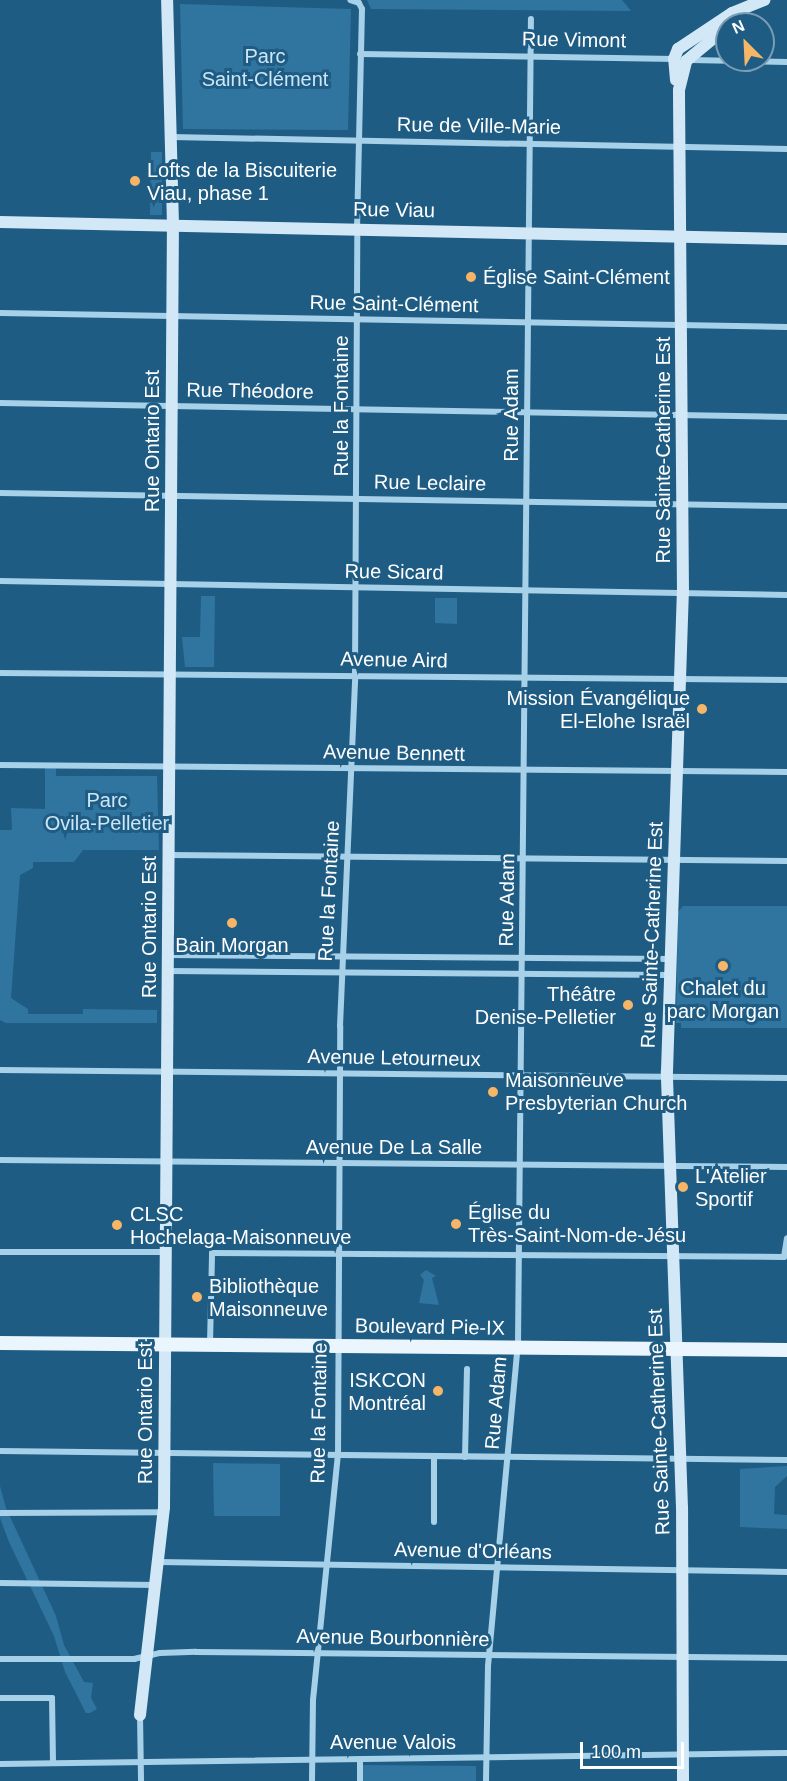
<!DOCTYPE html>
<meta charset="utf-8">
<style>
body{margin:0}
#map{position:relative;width:787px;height:1781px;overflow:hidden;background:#1f5c83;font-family:Helvetica,sans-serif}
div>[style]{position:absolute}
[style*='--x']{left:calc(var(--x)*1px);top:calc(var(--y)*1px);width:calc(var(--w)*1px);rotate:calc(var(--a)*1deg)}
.green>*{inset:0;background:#2f75a0}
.street>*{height:6px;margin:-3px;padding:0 3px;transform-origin:3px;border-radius:3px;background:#a7d0e9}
.secondary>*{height:12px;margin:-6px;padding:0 6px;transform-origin:6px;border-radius:6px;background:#d2e8f7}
.primary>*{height:14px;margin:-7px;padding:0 7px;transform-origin:7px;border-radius:7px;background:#eaf5fe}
.dots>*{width:16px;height:16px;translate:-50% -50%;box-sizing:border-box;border:3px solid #1f5c83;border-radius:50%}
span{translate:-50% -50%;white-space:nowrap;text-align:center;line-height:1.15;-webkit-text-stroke:6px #1f5c83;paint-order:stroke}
.street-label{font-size:20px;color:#fff}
.park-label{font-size:20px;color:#cbe6f7}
.poi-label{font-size:20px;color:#fff}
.left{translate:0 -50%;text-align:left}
.right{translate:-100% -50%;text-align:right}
.north{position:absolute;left:715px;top:12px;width:60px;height:60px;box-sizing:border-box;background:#1f5c83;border:2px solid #799db5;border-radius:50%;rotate:336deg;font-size:16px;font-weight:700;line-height:24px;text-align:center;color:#fff}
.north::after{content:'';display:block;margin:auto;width:21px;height:27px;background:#f7b567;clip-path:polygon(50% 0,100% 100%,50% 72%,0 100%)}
.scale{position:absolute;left:580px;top:1742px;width:104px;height:27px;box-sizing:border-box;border:3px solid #fff;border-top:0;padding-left:8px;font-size:18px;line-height:21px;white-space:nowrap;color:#fff;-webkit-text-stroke:4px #1f5c83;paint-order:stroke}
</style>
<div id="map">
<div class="green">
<i style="clip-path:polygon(367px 0,622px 0,631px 11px,371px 9px)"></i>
<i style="clip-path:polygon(180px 4px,351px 9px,348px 130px,183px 129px)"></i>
<i style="clip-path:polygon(151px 152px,162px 152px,162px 215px,150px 215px)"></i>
<i style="clip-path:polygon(201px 596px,215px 596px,214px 667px,185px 667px,182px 637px,200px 637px)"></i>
<i style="clip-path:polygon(435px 598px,457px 598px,457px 624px,435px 623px)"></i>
<i style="clip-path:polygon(45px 765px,56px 765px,56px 776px,157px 776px,159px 850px,83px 850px,74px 862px,33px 862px,33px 868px,20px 875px,11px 998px,28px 1009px,28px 1014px,83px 1014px,83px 1009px,157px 1010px,157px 1023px,6px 1023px,0 1020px,0 830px,12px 830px,11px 808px,45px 809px)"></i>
<i style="clip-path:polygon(683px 906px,787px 906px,787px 1028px,681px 1028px,681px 1023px,676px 1023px,678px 912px)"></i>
<i style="clip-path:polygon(426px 1270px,436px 1276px,432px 1278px,439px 1305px,419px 1303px,424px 1280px,420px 1275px)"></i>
<i style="clip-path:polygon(213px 1463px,280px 1464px,280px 1516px,214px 1516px)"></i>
<i style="clip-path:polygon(787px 1466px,787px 1476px,775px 1487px,774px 1514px,787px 1515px,787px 1529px,740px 1527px,740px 1469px)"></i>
<i style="clip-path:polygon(0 1486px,6px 1508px,56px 1616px,64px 1645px,84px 1682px,93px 1683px,91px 1698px,97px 1709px,90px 1713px,86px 1713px,65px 1672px,54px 1636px,9px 1542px,0 1518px)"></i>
<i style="clip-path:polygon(362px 1765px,476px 1766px,476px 1781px,362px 1781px)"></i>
</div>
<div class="street">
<i style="--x:360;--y:54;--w:315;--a:0.9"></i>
<i style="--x:691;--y:60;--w:96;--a:1.2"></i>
<i style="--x:171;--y:137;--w:616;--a:1.12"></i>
<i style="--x:0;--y:313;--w:787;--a:1.02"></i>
<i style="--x:0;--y:403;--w:787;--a:1.02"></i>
<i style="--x:0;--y:493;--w:787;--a:0.95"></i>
<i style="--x:0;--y:581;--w:787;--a:1.02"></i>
<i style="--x:0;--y:673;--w:787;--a:0.51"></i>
<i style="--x:0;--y:765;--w:787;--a:0.51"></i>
<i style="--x:169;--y:855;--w:618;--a:0.56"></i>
<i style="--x:168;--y:955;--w:502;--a:0.46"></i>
<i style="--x:168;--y:971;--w:502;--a:0.46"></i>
<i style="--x:0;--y:1070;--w:787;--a:0.58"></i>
<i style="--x:0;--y:1160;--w:787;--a:0.51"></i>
<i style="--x:0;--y:1252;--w:166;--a:0"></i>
<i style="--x:210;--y:1344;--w:91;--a:-88.7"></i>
<i style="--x:212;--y:1253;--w:572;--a:0.4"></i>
<i style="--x:784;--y:1257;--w:19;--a:-81"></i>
<i style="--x:0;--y:1451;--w:787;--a:0.66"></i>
<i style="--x:465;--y:1457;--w:88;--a:-88.7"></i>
<i style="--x:0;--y:1513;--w:164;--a:-0.3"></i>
<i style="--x:434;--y:1522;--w:66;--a:-90"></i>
<i style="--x:159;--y:1562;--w:628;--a:0.91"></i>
<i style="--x:0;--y:1583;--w:155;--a:0.7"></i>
<i style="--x:0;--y:1659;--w:134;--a:0"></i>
<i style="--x:134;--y:1659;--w:27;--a:-13"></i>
<i style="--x:160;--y:1653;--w:36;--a:-2"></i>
<i style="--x:196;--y:1652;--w:591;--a:0.58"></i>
<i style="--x:0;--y:1698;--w:52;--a:0"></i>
<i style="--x:52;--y:1698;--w:65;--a:89.1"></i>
<i style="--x:140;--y:1715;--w:66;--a:89.1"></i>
<i style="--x:360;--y:1759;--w:22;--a:90"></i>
<i style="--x:0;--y:1764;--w:787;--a:-0.8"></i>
<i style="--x:312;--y:1781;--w:81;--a:-89.3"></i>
<i style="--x:313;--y:1700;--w:246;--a:-84.2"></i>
<i style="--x:338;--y:1455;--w:429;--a:-89.7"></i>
<i style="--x:340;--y:1026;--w:350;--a:-87.5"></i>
<i style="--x:355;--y:676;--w:447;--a:-89.7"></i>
<i style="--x:357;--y:229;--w:220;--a:-88.7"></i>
<i style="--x:362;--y:9;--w:7;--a:-117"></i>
<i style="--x:359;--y:3;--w:9;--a:-162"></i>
<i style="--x:486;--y:1781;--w:115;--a:-89"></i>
<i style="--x:488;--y:1666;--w:324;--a:-84.7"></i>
<i style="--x:518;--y:1343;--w:1324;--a:-89.44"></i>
</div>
<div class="secondary">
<i style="--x:676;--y:80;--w:21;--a:-95"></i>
<i style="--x:674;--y:59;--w:11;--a:-68"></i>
<i style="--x:678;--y:49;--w:65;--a:-33.7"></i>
<i style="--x:732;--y:13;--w:35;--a:-22"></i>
<i style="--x:0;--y:222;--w:787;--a:1.24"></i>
<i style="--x:140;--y:1715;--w:209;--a:-83.4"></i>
<i style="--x:164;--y:1507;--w:1282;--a:-89.6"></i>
<i style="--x:173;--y:225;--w:225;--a:-91.5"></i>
<i style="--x:683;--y:1781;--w:273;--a:-90.2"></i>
<i style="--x:682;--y:1508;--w:437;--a:-92"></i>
<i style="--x:667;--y:1071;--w:478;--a:-88.1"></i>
<i style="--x:683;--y:593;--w:503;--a:-90.46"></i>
<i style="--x:679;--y:90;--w:30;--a:-76"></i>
<i style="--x:686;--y:61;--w:53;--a:-39.7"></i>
</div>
<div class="primary">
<i style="--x:0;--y:1343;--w:787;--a:0.51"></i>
</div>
<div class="dots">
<i style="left:135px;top:181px;background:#f7b567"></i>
<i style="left:471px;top:277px;background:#f7b567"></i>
<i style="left:702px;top:709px;background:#f7b567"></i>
<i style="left:232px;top:923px;background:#f7b567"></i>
<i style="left:723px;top:966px;background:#f7b567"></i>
<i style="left:628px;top:1005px;background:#f7b567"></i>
<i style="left:493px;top:1092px;background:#f7b567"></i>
<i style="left:683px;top:1187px;background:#f7b567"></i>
<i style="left:456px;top:1224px;background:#f7b567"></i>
<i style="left:117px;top:1225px;background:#f7b567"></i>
<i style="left:197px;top:1297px;background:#f7b567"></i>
<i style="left:438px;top:1391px;background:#f7b567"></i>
</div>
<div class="street-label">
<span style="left:574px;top:40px;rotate:1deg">Rue Vimont</span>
<span style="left:479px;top:126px;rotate:1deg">Rue de Ville-Marie</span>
<span style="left:394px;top:210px;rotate:1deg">Rue Viau</span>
<span style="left:394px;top:304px;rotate:1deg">Rue Saint-Clément</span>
<span style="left:250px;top:391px;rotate:1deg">Rue Théodore</span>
<span style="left:341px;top:406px;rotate:-90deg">Rue la Fontaine</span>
<span style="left:511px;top:415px;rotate:-90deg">Rue Adam</span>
<span style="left:152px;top:441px;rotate:-90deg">Rue Ontario Est</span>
<span style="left:663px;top:450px;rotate:-90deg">Rue Sainte-Catherine Est</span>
<span style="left:430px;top:483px;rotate:1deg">Rue Leclaire</span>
<span style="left:394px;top:572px;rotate:1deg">Rue Sicard</span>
<span style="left:394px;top:660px;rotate:1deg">Avenue Aird</span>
<span style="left:394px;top:753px;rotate:1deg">Avenue Bennett</span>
<span style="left:329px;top:891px;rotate:-87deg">Rue la Fontaine</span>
<span style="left:507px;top:900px;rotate:-89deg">Rue Adam</span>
<span style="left:149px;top:927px;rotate:-90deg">Rue Ontario Est</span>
<span style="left:652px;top:935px;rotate:-88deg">Rue Sainte-Catherine Est</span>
<span style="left:394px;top:1058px;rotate:1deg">Avenue Letourneux</span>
<span style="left:394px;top:1147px">Avenue De La Salle</span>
<span style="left:430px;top:1327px;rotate:1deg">Boulevard Pie-IX</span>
<span style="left:496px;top:1403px;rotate:-85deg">Rue Adam</span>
<span style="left:145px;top:1413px;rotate:-90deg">Rue Ontario Est</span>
<span style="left:319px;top:1413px;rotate:-89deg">Rue la Fontaine</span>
<span style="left:659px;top:1422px;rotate:-92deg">Rue Sainte-Catherine Est</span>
<span style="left:473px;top:1551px;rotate:1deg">Avenue d'Orléans</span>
<span style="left:393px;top:1638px;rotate:1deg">Avenue Bourbonnière</span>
<span style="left:393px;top:1742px">Avenue Valois</span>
</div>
<div class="park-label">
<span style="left:265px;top:68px">Parc<br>Saint-Clément</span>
<span style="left:107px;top:812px">Parc<br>Ovila-Pelletier</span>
</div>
<div class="poi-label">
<span class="left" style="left:147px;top:182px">Lofts de la Biscuiterie<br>Viau, phase 1</span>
<span class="left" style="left:483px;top:277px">Église Saint-Clément</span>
<span class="right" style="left:690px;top:710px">Mission Évangélique<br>El-Elohe Israël</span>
<span style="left:232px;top:945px">Bain Morgan</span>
<span style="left:723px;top:1000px">Chalet du<br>parc Morgan</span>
<span class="right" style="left:616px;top:1006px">Théâtre<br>Denise-Pelletier</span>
<span class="left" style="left:505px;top:1092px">Maisonneuve<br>Presbyterian Church</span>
<span class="left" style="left:695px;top:1188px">L'Atelier<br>Sportif</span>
<span class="left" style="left:468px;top:1224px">Église du<br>Très-Saint-Nom-de-Jésu</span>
<span class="left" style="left:130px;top:1226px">CLSC<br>Hochelaga-Maisonneuve</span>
<span class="left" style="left:209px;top:1298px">Bibliothèque<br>Maisonneuve</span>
<span class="right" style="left:426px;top:1392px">ISKCON<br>Montréal</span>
</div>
<div class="north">N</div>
<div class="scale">100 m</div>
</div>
